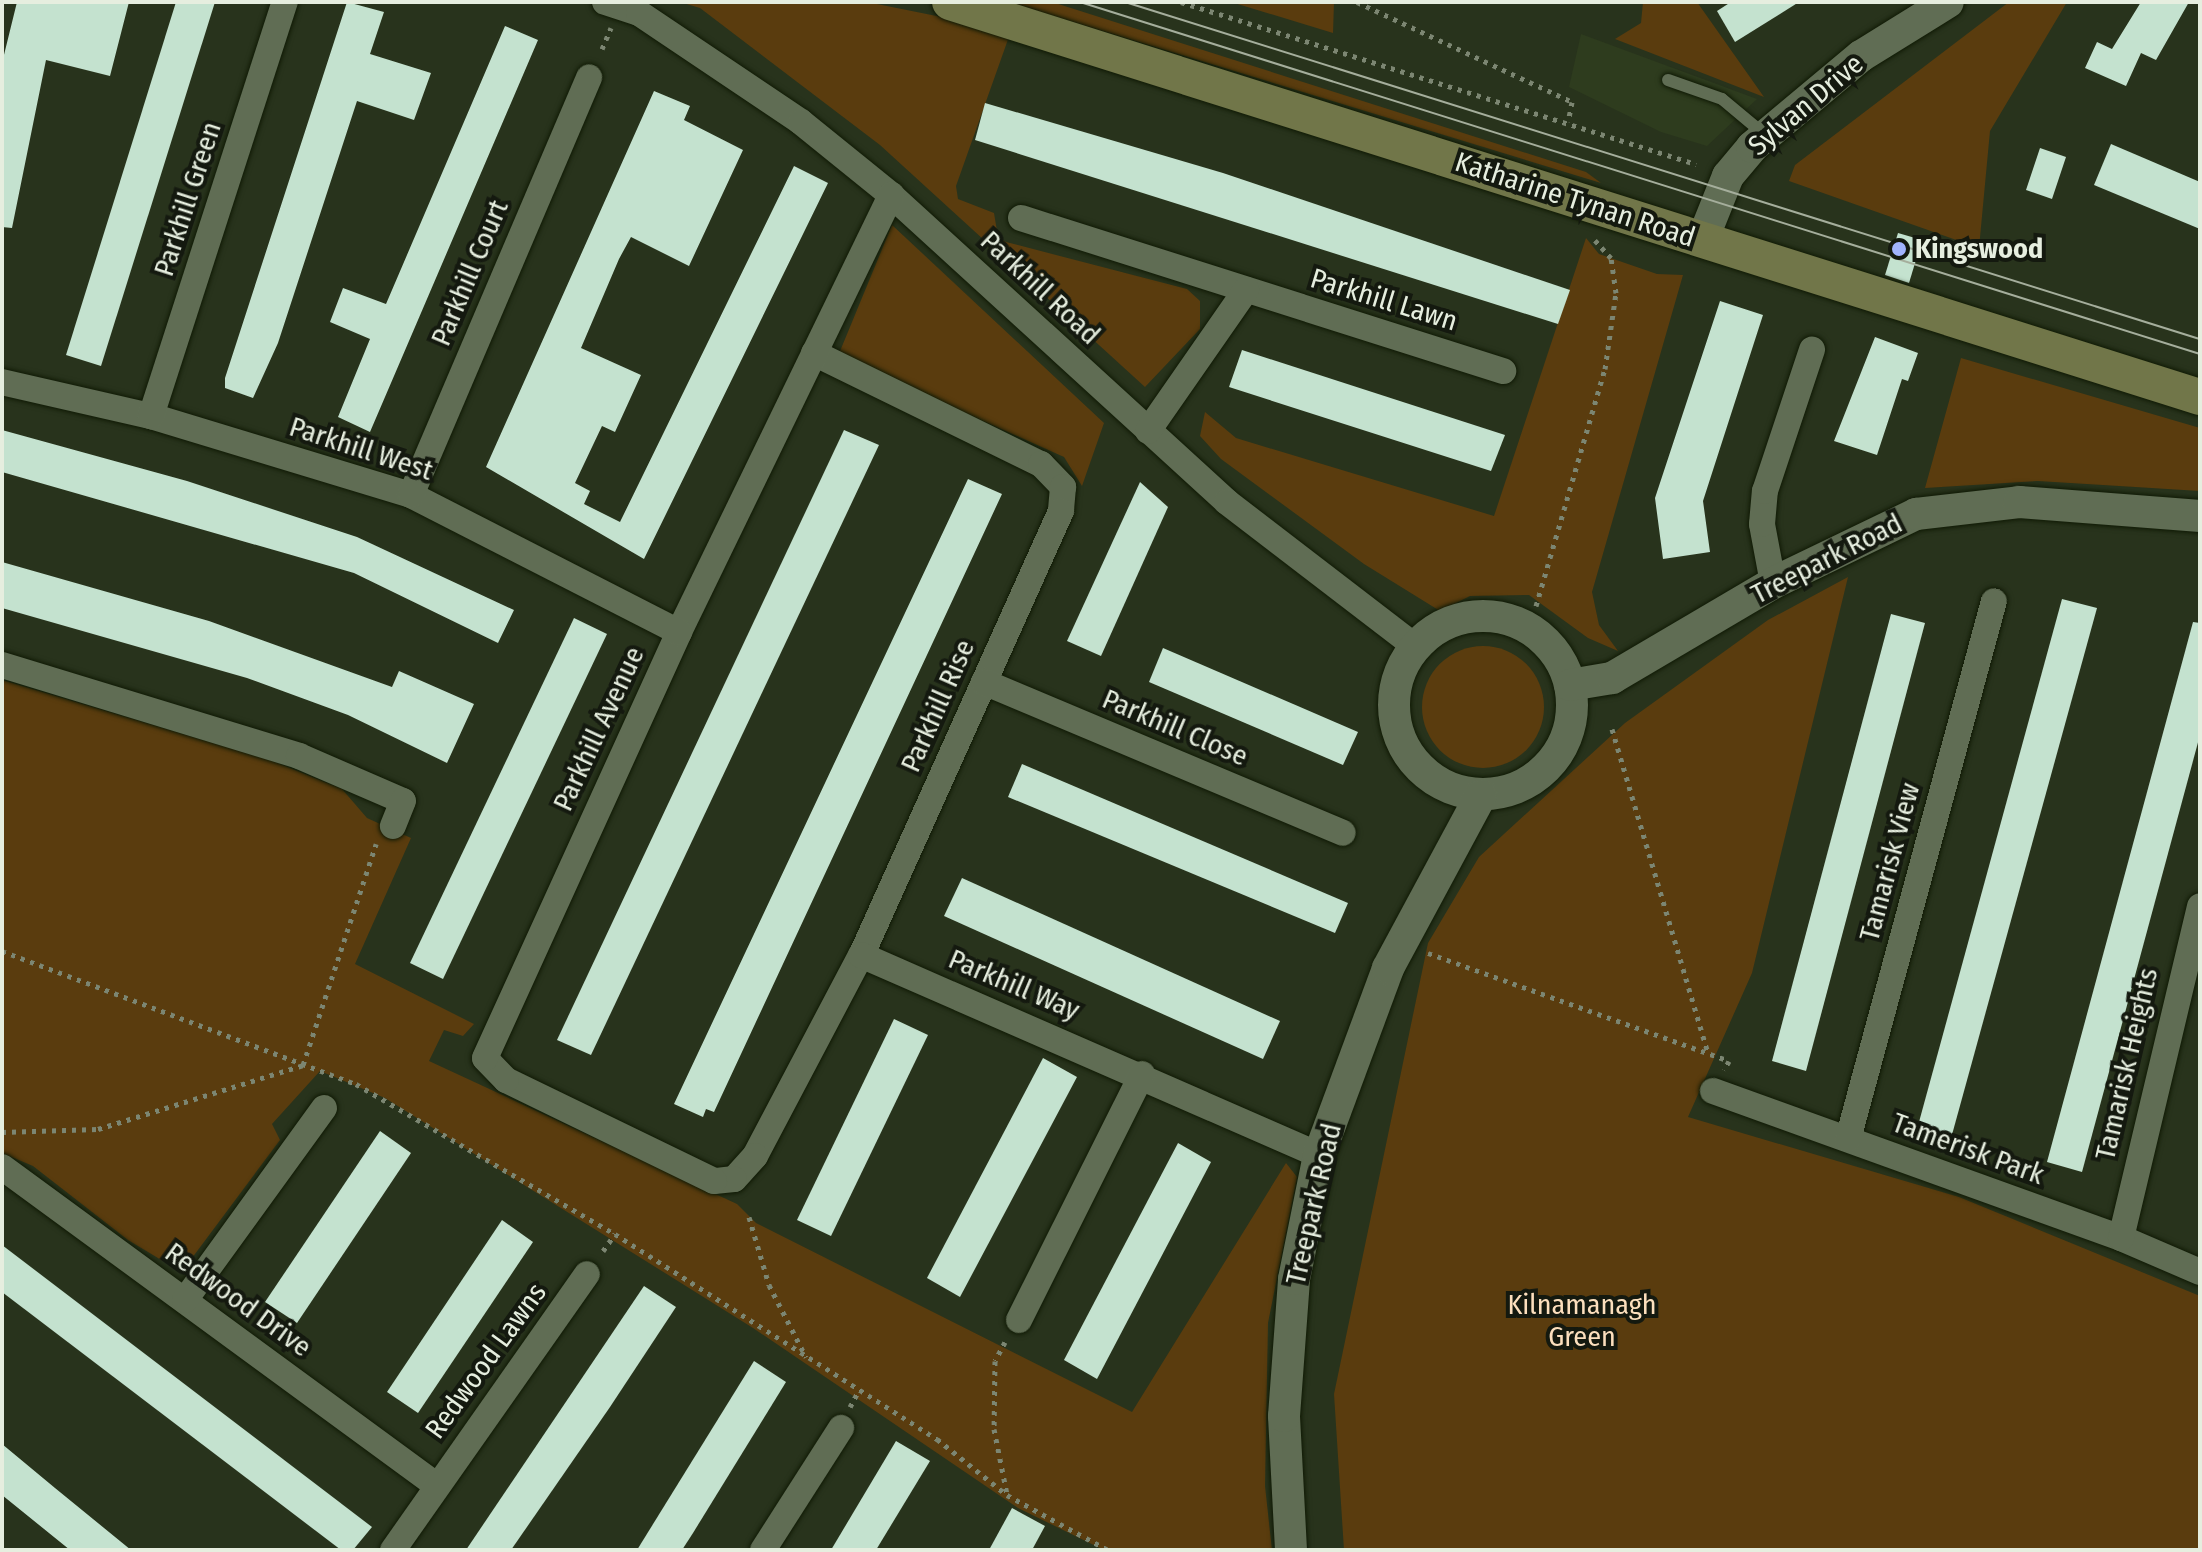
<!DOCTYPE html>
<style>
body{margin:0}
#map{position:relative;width:2202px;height:1552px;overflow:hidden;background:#28331c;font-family:"Fira Sans Condensed",sans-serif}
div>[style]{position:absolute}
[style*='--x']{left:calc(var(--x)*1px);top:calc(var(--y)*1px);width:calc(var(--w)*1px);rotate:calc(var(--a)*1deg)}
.built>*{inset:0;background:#2e3c1e}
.green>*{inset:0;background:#5a3c0e}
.round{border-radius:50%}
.building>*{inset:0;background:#c4e2cf}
.path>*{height:5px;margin-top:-2.5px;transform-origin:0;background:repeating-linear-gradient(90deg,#7c8672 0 4px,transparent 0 10px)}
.roads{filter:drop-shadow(0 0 2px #101a05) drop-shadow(0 0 2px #101a05)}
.service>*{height:12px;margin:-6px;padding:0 6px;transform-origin:6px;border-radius:6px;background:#606d54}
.minor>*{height:26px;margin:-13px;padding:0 13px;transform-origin:13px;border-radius:13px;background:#606d54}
.tertiary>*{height:32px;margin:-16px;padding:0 16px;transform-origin:16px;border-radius:16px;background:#606d54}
.tertiary>.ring{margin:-16px;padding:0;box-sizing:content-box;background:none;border:32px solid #606d54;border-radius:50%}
.secondary>*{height:36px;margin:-18px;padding:0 18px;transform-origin:18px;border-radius:18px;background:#717649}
.tram>*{height:2px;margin:-1px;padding:0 1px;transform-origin:1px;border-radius:1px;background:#a5ae9c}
.dots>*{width:22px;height:22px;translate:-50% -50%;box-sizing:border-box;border:4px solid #14190f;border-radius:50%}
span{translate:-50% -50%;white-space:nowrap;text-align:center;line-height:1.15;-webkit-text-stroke:8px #14190f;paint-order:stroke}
.street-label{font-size:28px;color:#e6eedf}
.poi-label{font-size:28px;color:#e6eedf;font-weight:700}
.left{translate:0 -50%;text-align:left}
.park-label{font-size:28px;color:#fcdfbd}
.frame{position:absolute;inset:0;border:4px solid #e6eedf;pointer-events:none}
</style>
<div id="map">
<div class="built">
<i style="clip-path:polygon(1581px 34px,1757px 99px,1707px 146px,1661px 132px,1569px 87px)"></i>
</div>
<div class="green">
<i style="clip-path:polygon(680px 2px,867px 2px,1011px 31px,956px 186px,958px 199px,994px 213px,998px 237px,1006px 242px,1187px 289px,1200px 301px,1200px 329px,1145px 387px,880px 145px,700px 8px)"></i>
<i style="clip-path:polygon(1008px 2px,1052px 2px,1586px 172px,1601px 183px)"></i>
<i style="clip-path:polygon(1231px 2px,1334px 2px,1333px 33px)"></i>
<i style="clip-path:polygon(1643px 2px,1697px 2px,1764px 97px,1615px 39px,1641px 23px)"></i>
<i style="clip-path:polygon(2009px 2px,2067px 2px,1990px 131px,1979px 248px,1789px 181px,1795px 165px)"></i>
<i style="clip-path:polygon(892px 225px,1104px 423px,1082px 486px,1064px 457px,838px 356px)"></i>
<i style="clip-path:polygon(1586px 238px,1599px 254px,1657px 274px,1683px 275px,1592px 592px,1599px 625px,1618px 651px,1588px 638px,1529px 595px,1470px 596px,1440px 611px,1364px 564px,1221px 459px,1200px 436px,1205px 412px,1236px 438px,1494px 516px)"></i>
<i style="clip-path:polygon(1961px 358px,2200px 428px,2200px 491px,2038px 481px,1925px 488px)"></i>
<i style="clip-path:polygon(1848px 577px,1752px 973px,1688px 1117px,1959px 1197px,2200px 1296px,2200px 1550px,1344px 1550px,1334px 1394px,1428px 943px,1479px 857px,1625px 723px,1768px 620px)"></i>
<i class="round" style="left:1422px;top:646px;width:122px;height:122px"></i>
<i style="clip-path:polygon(2px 680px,270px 760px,342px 789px,367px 818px,411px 838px,355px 964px,474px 1024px,463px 1036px,444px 1030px,429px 1061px,737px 1204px,756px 1223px,1132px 1412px,1286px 1163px,1297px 1177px,1268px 1323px,1265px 1486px,1272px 1550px,1104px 1550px,1018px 1508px,753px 1328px,385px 1098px,320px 1071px,272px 1124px,280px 1140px,192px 1258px,163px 1261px,128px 1240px,33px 1166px,2px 1153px)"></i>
</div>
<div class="building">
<i style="clip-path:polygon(17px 2px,129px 2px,110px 76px,46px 60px,12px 228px,2px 227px,2px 63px)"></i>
<i style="clip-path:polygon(176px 2px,215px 2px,101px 366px,66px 355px)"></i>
<i style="clip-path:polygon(347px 2px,384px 12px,370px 54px,431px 73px,414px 120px,357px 101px,278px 343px,253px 398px,225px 388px,225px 378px)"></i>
<i style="clip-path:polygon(1731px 2px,1799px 2px,1735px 42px,1717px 11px)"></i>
<i style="clip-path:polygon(2141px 2px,2189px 2px,2156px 60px,2141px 53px,2126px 86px,2085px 68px,2097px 42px,2112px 49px)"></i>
<i style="clip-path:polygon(505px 26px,538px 40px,370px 432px,338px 417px,370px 339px,330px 322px,343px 288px,386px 304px)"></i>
<i style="clip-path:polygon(654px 91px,690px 106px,684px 120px,743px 150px,689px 266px,631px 237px,619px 259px,581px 348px,641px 375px,615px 432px,602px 426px,575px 483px,590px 491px,584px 504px,620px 522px,794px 166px,828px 183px,644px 559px,486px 467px)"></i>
<i style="clip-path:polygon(985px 103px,1223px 173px,1570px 290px,1558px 324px,975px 140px)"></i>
<i style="clip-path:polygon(2111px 144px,2200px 182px,2200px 229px,2094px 185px)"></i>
<i style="clip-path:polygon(2040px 148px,2066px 157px,2052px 199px,2026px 190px)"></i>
<i style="clip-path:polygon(1898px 233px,1922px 240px,1909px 283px,1885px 275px)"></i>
<i style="clip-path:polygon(1720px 301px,1763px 315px,1703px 501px,1710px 552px,1663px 559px,1655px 498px)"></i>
<i style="clip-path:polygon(1875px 337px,1918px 353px,1908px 381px,1902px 379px,1877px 455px,1834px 441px)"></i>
<i style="clip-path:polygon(1242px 350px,1505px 435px,1491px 471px,1229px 387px)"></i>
<i style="clip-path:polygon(2px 430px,187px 481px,357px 537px,514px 610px,498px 643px,354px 573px,2px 472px)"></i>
<i style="clip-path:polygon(844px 430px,879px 445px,591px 1055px,557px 1040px)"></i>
<i style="clip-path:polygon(968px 479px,1002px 494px,714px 1112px,706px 1109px,703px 1117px,674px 1104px)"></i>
<i style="clip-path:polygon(1140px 482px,1168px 507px,1101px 656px,1067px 641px)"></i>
<i style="clip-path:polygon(2px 562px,209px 621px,392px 687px,399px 671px,474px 704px,447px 763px,348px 715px,247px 678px,2px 608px)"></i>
<i style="clip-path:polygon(2062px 599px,2097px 608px,1950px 1142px,1916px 1133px)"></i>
<i style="clip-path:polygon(1891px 614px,1925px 623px,1806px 1071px,1772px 1061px)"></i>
<i style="clip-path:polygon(574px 618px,607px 634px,443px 979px,410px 963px)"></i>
<i style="clip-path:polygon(2193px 622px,2200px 623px,2200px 735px,2082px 1172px,2047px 1162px)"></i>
<i style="clip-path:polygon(1163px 648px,1358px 732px,1343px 765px,1149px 682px)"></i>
<i style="clip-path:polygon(1022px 764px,1348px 903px,1335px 933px,1008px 797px)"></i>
<i style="clip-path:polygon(962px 878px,1280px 1021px,1263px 1059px,944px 916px)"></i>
<i style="clip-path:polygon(894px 1019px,928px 1035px,831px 1236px,797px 1220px)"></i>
<i style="clip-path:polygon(1043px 1058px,1077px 1077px,960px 1297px,927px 1278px)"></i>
<i style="clip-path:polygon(380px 1131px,411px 1153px,297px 1323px,265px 1302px)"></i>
<i style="clip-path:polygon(1178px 1143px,1211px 1162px,1097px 1379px,1064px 1360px)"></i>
<i style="clip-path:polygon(502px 1220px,533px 1242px,418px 1413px,387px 1392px)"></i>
<i style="clip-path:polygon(2px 1245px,372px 1527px,353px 1550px,341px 1550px,2px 1292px)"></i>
<i style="clip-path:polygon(644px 1286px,676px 1307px,610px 1407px,511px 1550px,466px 1550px)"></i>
<i style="clip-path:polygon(754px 1361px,786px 1382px,693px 1533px,682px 1550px,637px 1550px)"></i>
<i style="clip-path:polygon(896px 1441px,930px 1461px,876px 1550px,831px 1550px)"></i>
<i style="clip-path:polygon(2px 1444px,55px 1488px,131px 1550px,70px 1550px,2px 1495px)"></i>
<i style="clip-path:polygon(1012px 1508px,1045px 1526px,1032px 1550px,989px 1550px)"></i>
</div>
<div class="path">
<i style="--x:1181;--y:2;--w:540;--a:17.46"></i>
<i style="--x:1357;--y:2;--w:237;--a:24.9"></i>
<i style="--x:1572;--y:102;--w:20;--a:101"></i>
<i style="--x:602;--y:49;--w:23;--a:-67"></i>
<i style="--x:1536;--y:606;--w:247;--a:-73.8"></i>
<i style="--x:1605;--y:369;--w:77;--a:-81.8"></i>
<i style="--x:1616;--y:293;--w:35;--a:-98"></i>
<i style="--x:1611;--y:258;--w:24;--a:-132"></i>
<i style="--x:1612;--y:729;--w:338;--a:73.5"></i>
<i style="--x:2;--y:951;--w:378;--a:20.6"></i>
<i style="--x:356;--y:1084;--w:299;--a:30.1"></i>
<i style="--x:615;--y:1234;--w:382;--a:32.5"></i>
<i style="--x:937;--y:1439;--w:90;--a:38.7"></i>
<i style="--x:1007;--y:1495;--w:115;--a:28.6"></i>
<i style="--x:1428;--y:953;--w:320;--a:19.7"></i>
<i style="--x:1729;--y:1061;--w:10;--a:119"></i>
<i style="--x:2;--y:1132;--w:96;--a:-1.8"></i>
<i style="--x:98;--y:1129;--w:215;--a:-17.3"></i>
<i style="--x:303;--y:1065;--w:233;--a:-71.7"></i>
<i style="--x:749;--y:1217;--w:71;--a:73.6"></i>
<i style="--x:769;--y:1285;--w:81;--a:62.8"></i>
<i style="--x:603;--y:1251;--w:21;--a:-55"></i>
<i style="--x:1005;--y:1342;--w:21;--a:118"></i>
<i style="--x:995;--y:1361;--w:68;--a:90.8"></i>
<i style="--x:994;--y:1429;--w:66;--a:78.7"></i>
<i style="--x:850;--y:1407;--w:19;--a:-62"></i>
</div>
<div class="roads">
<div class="service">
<i style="--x:1668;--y:80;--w:57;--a:19.4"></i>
<i style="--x:1722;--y:99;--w:56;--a:39.9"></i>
</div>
<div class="minor">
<i style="--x:605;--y:2;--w:36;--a:18"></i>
<i style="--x:639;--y:13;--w:195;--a:33.9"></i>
<i style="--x:801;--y:122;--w:116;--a:39"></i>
<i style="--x:891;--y:195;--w:455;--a:42.4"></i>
<i style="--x:1227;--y:502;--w:237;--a:37.5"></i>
<i style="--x:1021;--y:218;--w:506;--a:17.61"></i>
<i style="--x:814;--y:353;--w:253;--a:26.1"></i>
<i style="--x:1041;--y:464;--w:32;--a:46"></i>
<i style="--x:1063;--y:487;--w:24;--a:95"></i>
<i style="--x:1061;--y:511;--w:487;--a:114.2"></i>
<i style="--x:861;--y:955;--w:227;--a:117.8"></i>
<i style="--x:755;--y:1156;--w:31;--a:132"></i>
<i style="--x:734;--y:1179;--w:20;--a:174"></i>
<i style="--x:714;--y:1181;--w:231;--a:-154.1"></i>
<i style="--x:506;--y:1080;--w:30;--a:-134"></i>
<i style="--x:485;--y:1058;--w:468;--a:-65.5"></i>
<i style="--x:679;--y:632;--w:486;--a:-64.1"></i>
<i style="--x:2;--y:382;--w:153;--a:12.9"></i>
<i style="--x:151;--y:416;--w:272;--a:16.9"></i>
<i style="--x:411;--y:495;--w:301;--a:27.1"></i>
<i style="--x:151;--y:416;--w:435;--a:-72.1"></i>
<i style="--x:1148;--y:431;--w:172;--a:-55.2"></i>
<i style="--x:411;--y:495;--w:454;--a:-66.9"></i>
<i style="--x:1773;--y:583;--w:60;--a:-100.6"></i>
<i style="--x:1762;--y:524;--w:33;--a:-85"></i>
<i style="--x:1765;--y:491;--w:149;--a:-71.6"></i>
<i style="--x:2;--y:665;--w:311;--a:17"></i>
<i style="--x:299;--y:756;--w:113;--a:23.4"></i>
<i style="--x:403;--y:801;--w:27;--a:112"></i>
<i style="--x:984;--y:682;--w:389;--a:22.8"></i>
<i style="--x:861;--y:955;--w:500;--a:23.6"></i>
<i style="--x:1713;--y:1091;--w:434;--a:19.8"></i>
<i style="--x:2121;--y:1238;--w:86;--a:23.3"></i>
<i style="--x:1848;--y:1139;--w:557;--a:-74.82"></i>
<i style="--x:2;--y:1167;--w:538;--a:36.23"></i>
<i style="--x:2121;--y:1238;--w:341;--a:-76.6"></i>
<i style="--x:185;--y:1300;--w:237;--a:-54.1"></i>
<i style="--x:1019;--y:1320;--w:275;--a:-63.4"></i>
<i style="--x:393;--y:1550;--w:337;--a:-54.9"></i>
<i style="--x:763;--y:1550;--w:145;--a:-57.4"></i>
</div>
<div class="tertiary">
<i style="--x:1702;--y:241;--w:70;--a:-68.2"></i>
<i style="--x:1728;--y:176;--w:38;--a:-50"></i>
<i style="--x:1752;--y:147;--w:142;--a:-39.9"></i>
<i style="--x:1861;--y:56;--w:102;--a:-31.8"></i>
<i class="ring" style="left:1394px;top:616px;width:146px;height:146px"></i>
<i style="--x:1570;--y:685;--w:43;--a:-9.5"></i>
<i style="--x:1612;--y:678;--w:187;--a:-30.5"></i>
<i style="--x:1773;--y:583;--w:159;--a:-25.8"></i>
<i style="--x:1916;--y:514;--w:104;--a:-6.6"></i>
<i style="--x:2019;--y:502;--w:182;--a:4.4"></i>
<i style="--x:1291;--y:1550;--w:134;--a:-93"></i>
<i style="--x:1284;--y:1416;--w:137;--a:-85.8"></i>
<i style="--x:1294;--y:1279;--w:126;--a:-78.6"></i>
<i style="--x:1319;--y:1155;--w:199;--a:-69.7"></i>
<i style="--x:1388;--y:968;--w:196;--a:-61.7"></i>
</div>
<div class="secondary">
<i style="--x:950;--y:2;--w:1311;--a:17.54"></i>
</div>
</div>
<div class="tram">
<i style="--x:1080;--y:2;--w:1174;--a:17.45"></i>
<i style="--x:1125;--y:2;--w:1127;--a:17.41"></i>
</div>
<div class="dots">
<i style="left:1899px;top:249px;background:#a1b3fd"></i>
</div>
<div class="street-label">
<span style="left:1806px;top:105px;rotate:-40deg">Sylvan Drive</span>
<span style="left:188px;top:199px;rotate:-72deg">Parkhill Green</span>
<span style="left:1575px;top:200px;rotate:18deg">Katharine Tynan Road</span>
<span style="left:470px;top:273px;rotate:-67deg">Parkhill Court</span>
<span style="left:1040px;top:288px;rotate:43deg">Parkhill Road</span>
<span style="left:1384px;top:300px;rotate:17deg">Parkhill Lawn</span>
<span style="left:361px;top:449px;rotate:18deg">Parkhill West</span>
<span style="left:1827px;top:559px;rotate:-27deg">Treepark Road</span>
<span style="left:938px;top:706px;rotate:-66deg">Parkhill Rise</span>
<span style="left:1175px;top:728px;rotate:23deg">Parkhill Close</span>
<span style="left:599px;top:729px;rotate:-65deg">Parkhill Avenue</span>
<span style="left:1890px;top:862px;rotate:-75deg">Tamarisk View</span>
<span style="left:1014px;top:985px;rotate:23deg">Parkhill Way</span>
<span style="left:2127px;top:1064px;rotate:-77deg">Tamarisk Heights</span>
<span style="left:1968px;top:1149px;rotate:20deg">Tamerisk Park</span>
<span style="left:1314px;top:1204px;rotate:-77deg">Treepark Road</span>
<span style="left:238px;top:1300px;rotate:36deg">Redwood Drive</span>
<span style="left:486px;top:1361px;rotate:-54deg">Redwood Lawns</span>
</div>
<div class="poi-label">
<span class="left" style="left:1915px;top:249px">Kingswood</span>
</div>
<div class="park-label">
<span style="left:1582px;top:1321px">Kilnamanagh<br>Green</span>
</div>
<div class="frame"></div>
</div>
